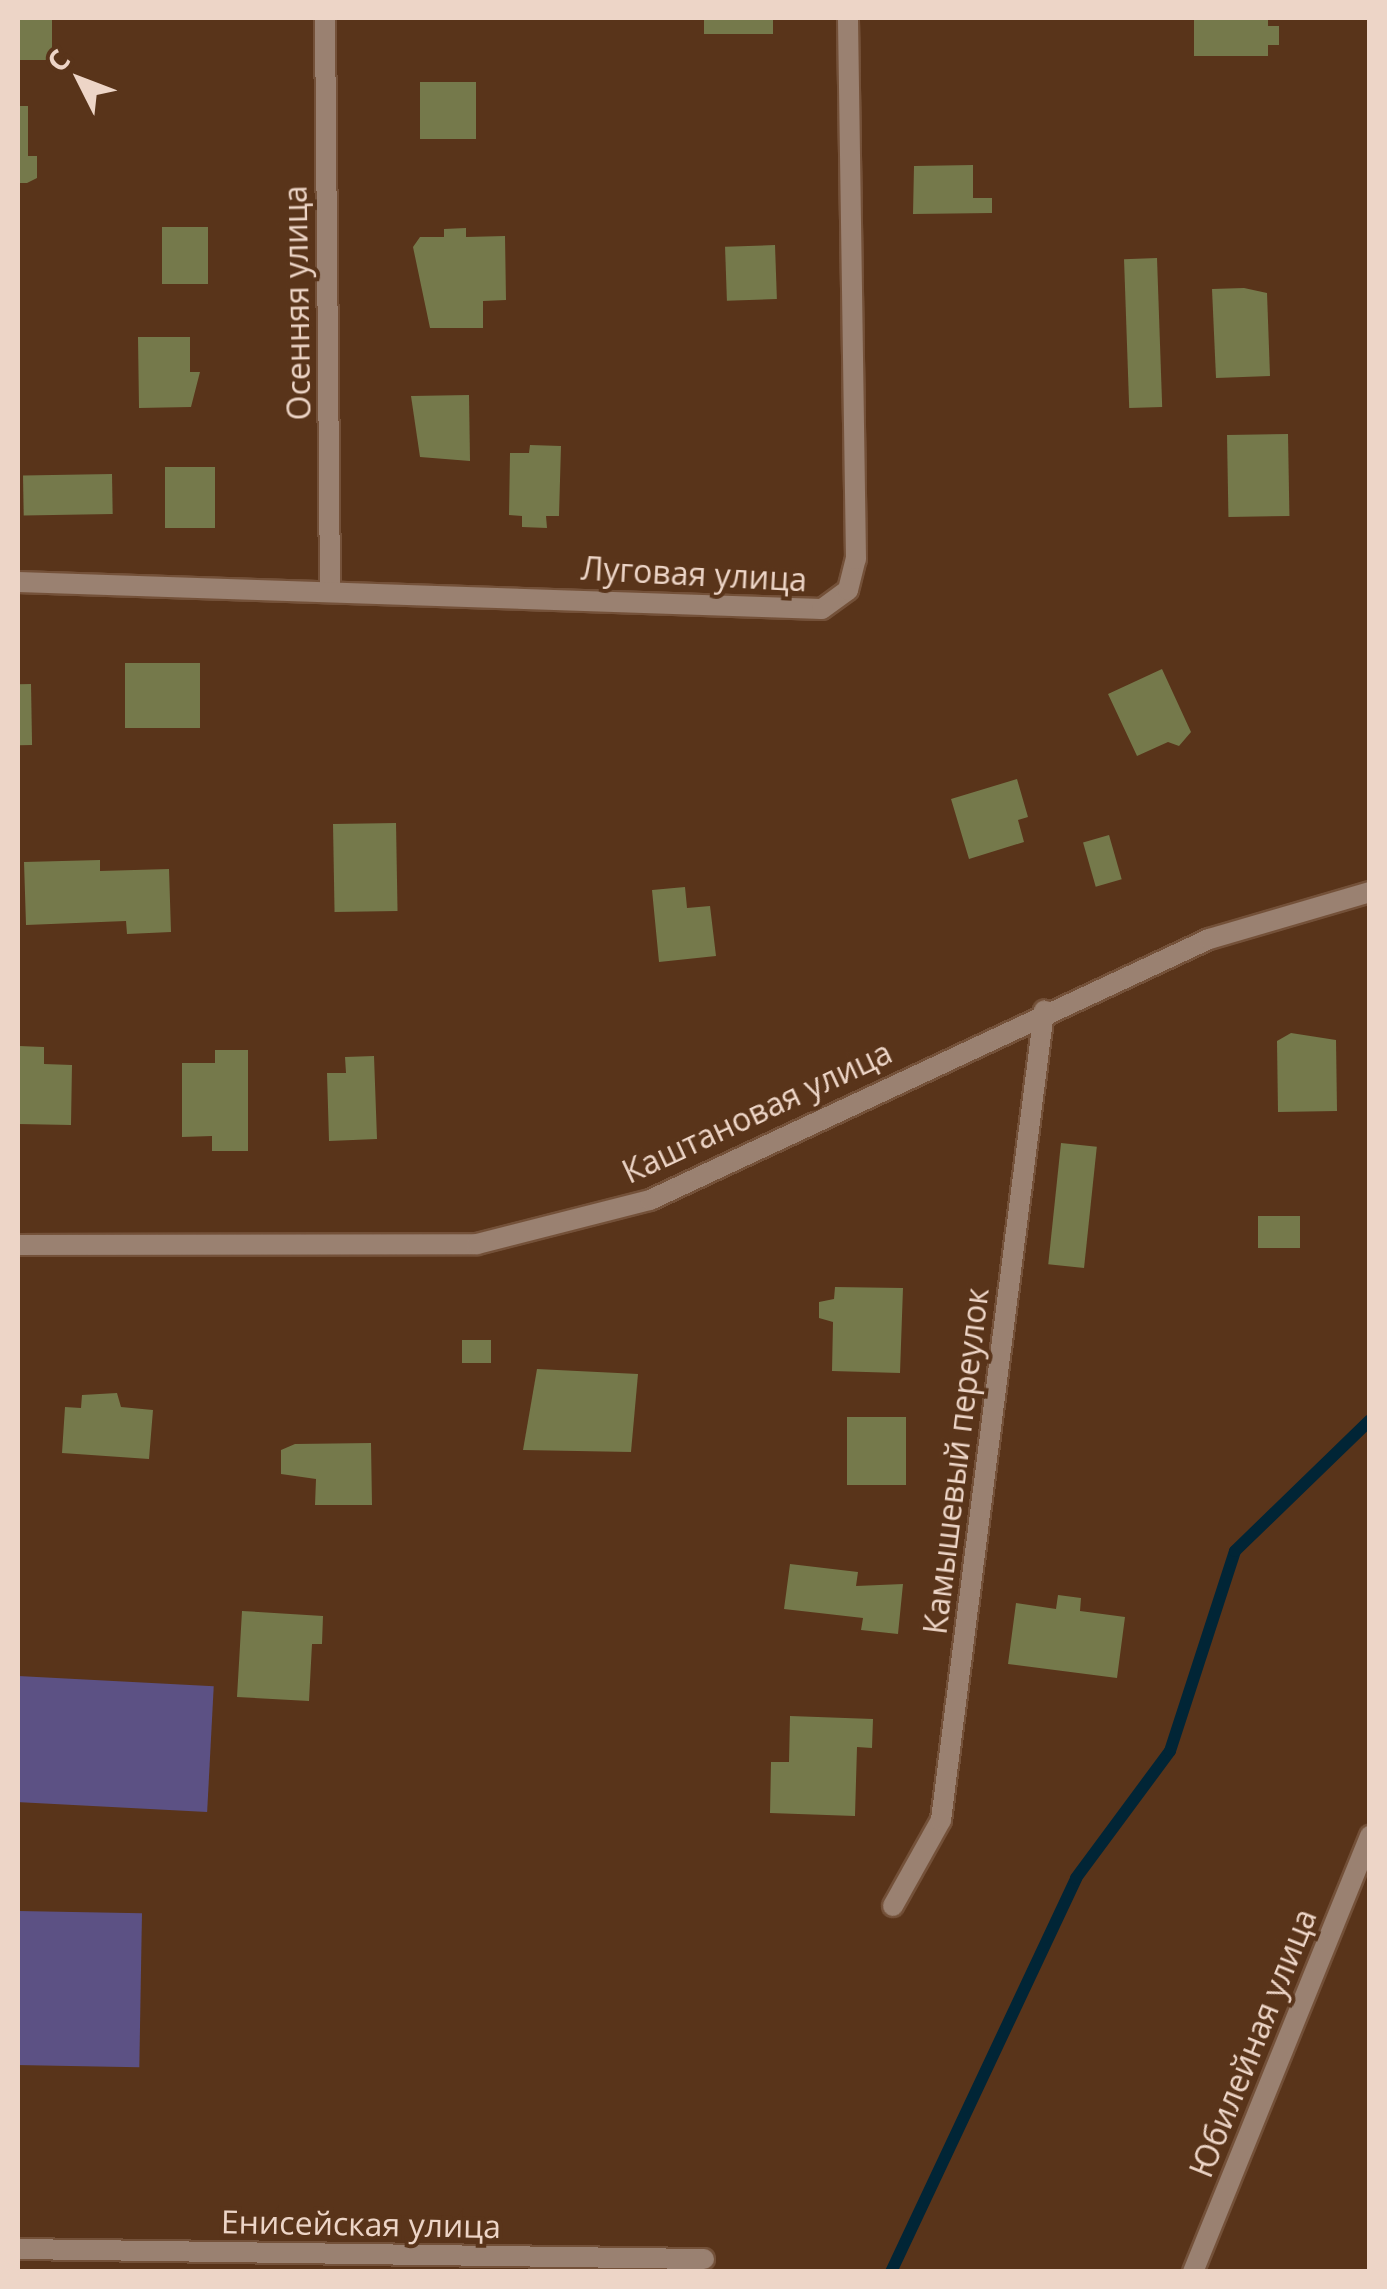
<!DOCTYPE html>
<meta charset="utf-8">
<style>
body{margin:0}
#map{position:relative;width:1387px;height:2289px;overflow:hidden;background:#59341a;font-family:"Open Sans",sans-serif}
div>[style]{position:absolute}
[style*='--x']{left:calc(var(--x)*1px);top:calc(var(--y)*1px);width:calc(var(--w)*1px);rotate:calc(var(--a)*1deg)}
.green>*{inset:0;background:#5c5184;transform-origin:0 0}
.stream>*{height:12px;margin:-6px;padding:0 6px;transform-origin:6px;border-radius:6px;background:#012536}
.building>*{inset:0;background:#75794b;transform-origin:0 0}
.roads{filter:drop-shadow(2px 0 #745139) drop-shadow(-2px 0 #745139) drop-shadow(0 2px #745139) drop-shadow(0 -2px #745139)}
.street>*{height:20px;margin:-10px;padding:0 10px;transform-origin:10px;border-radius:10px;background:#9a8171}
span{translate:-50% -50%;white-space:nowrap;text-align:center;line-height:1.15;-webkit-text-stroke:8px #59341a;paint-order:stroke}
.street-label{font-size:32px;color:#edd5c7}
.frame{position:absolute;inset:0;border:20px solid #edd5c7;pointer-events:none}
.north{position:absolute;left:30px;top:30px;width:100px;height:100px;-webkit-text-stroke:8px #59341a;paint-order:stroke;rotate:312deg;font-size:28px;font-weight:700;line-height:40px;text-align:center;color:#edd5c7}
.north::after{content:'';display:block;margin:auto;width:35px;height:45px;background:#edd5c7;clip-path:polygon(50% 0,100% 100%,50% 72%,0 100%)}
</style>
<div id="map">
<div class="green">
<div style="left:18px;top:1676px;width:196px;height:126px;rotate:3deg"></div>
<div style="left:18px;top:1911px;width:124px;height:154px;rotate:1deg"></div>
</div>
<div class="stream">
<div style="--x:891;--y:2272;--w:435;--a:-64.8"></div>
<div style="--x:1076;--y:1878;--w:158;--a:-53.5"></div>
<div style="--x:1170;--y:1751;--w:210;--a:-72"></div>
<div style="--x:1235;--y:1551;--w:188;--a:-44.1"></div>
</div>
<div class="building">
<div style="left:18px;top:18px;width:34px;height:42px"></div>
<div style="left:704px;top:18px;width:69px;height:16px"></div>
<div style="clip-path:polygon(1194px 18px,1268px 18px,1268px 26px,1279px 26px,1279px 45px,1268px 45px,1268px 56px,1194px 56px)"></div>
<div style="left:420px;top:82px;width:56px;height:57px"></div>
<div style="clip-path:polygon(18px 106px,28px 106px,28px 156px,37px 156px,37px 178px,27px 183px,18px 183px)"></div>
<div style="clip-path:polygon(973px 165px,973px 198px,992px 198px,992px 213px,913px 214px,914px 166px)"></div>
<div style="left:162px;top:227px;width:46px;height:57px"></div>
<div style="clip-path:polygon(466px 228px,466px 237px,505px 236px,506px 300px,483px 301px,483px 328px,430px 328px,413px 247px,420px 237px,444px 237px,444px 229px)"></div>
<div style="left:775px;top:245px;width:54px;height:50px;rotate:88deg"></div>
<div style="left:1157px;top:258px;width:149px;height:33px;rotate:88deg"></div>
<div style="clip-path:polygon(1244px 288px,1267px 293px,1270px 376px,1216px 378px,1212px 289px)"></div>
<div style="clip-path:polygon(138px 337px,190px 337px,190px 372px,200px 372px,191px 407px,139px 408px)"></div>
<div style="clip-path:polygon(469px 395px,470px 461px,420px 457px,411px 396px)"></div>
<div style="left:1288px;top:434px;width:82px;height:61px;rotate:89deg"></div>
<div style="clip-path:polygon(530px 445px,561px 446px,559px 516px,546px 516px,547px 528px,522px 527px,522px 516px,509px 515px,510px 453px,529px 453px)"></div>
<div style="left:165px;top:467px;width:50px;height:61px"></div>
<div style="left:112px;top:474px;width:40px;height:89px;rotate:89deg"></div>
<div style="left:125px;top:663px;width:75px;height:65px"></div>
<div style="clip-path:polygon(1162px 669px,1191px 732px,1179px 746px,1168px 742px,1137px 756px,1108px 694px)"></div>
<div style="left:31px;top:684px;width:61px;height:13px;rotate:89deg"></div>
<div style="clip-path:polygon(1017px 779px,1028px 817px,1018px 820px,1024px 842px,969px 859px,951px 799px)"></div>
<div style="left:396px;top:823px;width:88px;height:63px;rotate:89deg"></div>
<div style="left:1109px;top:835px;width:46px;height:27px;rotate:74deg"></div>
<div style="clip-path:polygon(100px 860px,100px 871px,169px 869px,171px 932px,127px 934px,126px 921px,26px 925px,24px 862px)"></div>
<div style="clip-path:polygon(685px 887px,687px 908px,710px 906px,716px 956px,659px 962px,652px 890px)"></div>
<div style="clip-path:polygon(1291px 1033px,1336px 1040px,1337px 1111px,1278px 1112px,1277px 1041px)"></div>
<div style="clip-path:polygon(19px 1046px,44px 1047px,44px 1064px,72px 1065px,71px 1125px,18px 1124px)"></div>
<div style="clip-path:polygon(215px 1050px,248px 1050px,248px 1151px,212px 1151px,212px 1136px,182px 1137px,182px 1063px,215px 1063px)"></div>
<div style="clip-path:polygon(374px 1056px,377px 1139px,329px 1141px,327px 1073px,346px 1073px,345px 1057px)"></div>
<div style="left:1061px;top:1143px;width:36px;height:122px;rotate:6deg"></div>
<div style="left:1258px;top:1216px;width:42px;height:32px"></div>
<div style="clip-path:polygon(835px 1287px,903px 1288px,900px 1373px,832px 1371px,833px 1322px,819px 1318px,819px 1302px,834px 1299px)"></div>
<div style="left:462px;top:1340px;width:29px;height:23px"></div>
<div style="clip-path:polygon(537px 1369px,638px 1374px,631px 1452px,523px 1450px)"></div>
<div style="clip-path:polygon(117px 1393px,121px 1407px,153px 1410px,149px 1459px,62px 1453px,65px 1407px,81px 1408px,82px 1395px)"></div>
<div style="left:847px;top:1417px;width:59px;height:68px"></div>
<div style="clip-path:polygon(371px 1443px,372px 1505px,315px 1505px,316px 1479px,281px 1474px,281px 1450px,295px 1444px)"></div>
<div style="clip-path:polygon(790px 1564px,858px 1572px,856px 1586px,903px 1584px,898px 1634px,861px 1630px,863px 1618px,784px 1609px)"></div>
<div style="clip-path:polygon(1058px 1595px,1081px 1598px,1080px 1611px,1125px 1617px,1117px 1678px,1008px 1664px,1016px 1603px,1056px 1609px)"></div>
<div style="clip-path:polygon(242px 1611px,323px 1616px,322px 1644px,312px 1644px,309px 1701px,237px 1697px)"></div>
<div style="clip-path:polygon(790px 1716px,873px 1719px,872px 1748px,857px 1747px,855px 1816px,770px 1813px,771px 1762px,789px 1762px)"></div>
</div>
<div class="roads">
<div class="street">
<div style="--x:325;--y:18;--w:569;--a:89.5"></div>
<div style="--x:18;--y:582;--w:804;--a:1.92"></div>
<div style="--x:822;--y:609;--w:32;--a:-36"></div>
<div style="--x:848;--y:590;--w:32;--a:-76"></div>
<div style="--x:856;--y:559;--w:541;--a:-90.85"></div>
<div style="--x:18;--y:1245;--w:459;--a:-0.1"></div>
<div style="--x:477;--y:1244;--w:179;--a:-14.3"></div>
<div style="--x:650;--y:1200;--w:617;--a:-25.03"></div>
<div style="--x:1209;--y:939;--w:168;--a:-16.3"></div>
<div style="--x:893;--y:1906;--w:98;--a:-60.8"></div>
<div style="--x:941;--y:1820;--w:816;--a:-82.74"></div>
<div style="--x:18;--y:2249;--w:686;--a:0.84"></div>
<div style="--x:1193;--y:2272;--w:471;--a:-67.9"></div>
</div>
</div>
<div class="street-label">
<span style="left:297px;top:303px;rotate:-91deg">Осенняя улица</span>
<span style="left:694px;top:574px;rotate:3deg">Луговая улица</span>
<span style="left:757px;top:1112px;rotate:-25deg">Каштановая улица</span>
<span style="left:956px;top:1461px;rotate:-83deg">Камышевый переулок</span>
<span style="left:1253px;top:2043px;rotate:-68deg">Юбилейная улица</span>
<span style="left:361px;top:2224px;rotate:1deg">Енисейская улица</span>
</div>
<div class="frame"></div>
<div class="north">С</div>
</div>
